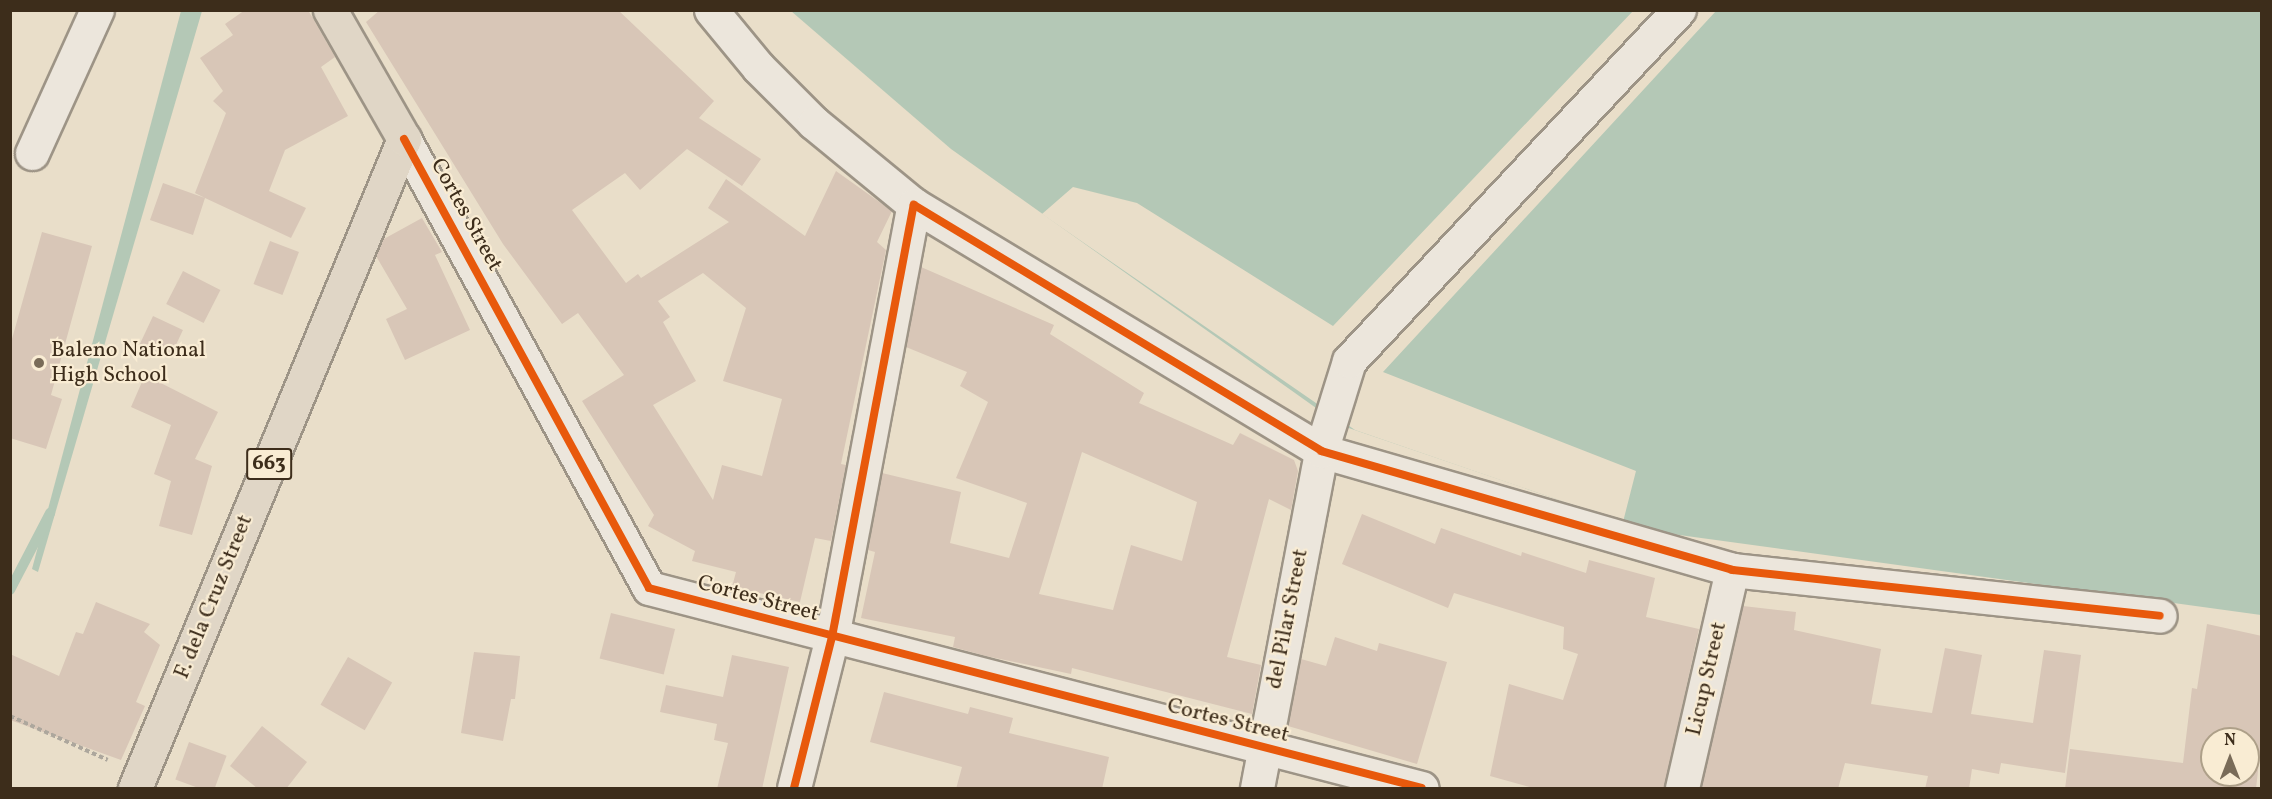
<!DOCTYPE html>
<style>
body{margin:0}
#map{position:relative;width:2272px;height:799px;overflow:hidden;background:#e9dec9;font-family:Vollkorn,serif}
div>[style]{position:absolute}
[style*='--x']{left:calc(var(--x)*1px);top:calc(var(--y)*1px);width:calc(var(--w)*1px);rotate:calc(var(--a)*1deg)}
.water>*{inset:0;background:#b4c8b6}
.pier>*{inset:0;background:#e9dec9}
.stream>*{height:10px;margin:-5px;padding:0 5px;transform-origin:5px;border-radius:5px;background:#b4c8b6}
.building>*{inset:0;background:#d8c6b7;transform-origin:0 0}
.path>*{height:4px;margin-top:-2px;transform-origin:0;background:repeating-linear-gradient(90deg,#ada79d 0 4.5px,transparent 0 7.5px)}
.roads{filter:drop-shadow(2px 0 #9d9486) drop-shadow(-2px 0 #9d9486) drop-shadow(0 2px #9d9486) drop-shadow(0 -2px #9d9486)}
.minor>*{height:33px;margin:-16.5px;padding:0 16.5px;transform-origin:16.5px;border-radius:16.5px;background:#ece6dc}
.major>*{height:33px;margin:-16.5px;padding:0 16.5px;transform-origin:16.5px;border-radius:16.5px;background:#e0d6c6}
.cycleway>*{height:8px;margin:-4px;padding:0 4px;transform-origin:4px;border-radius:4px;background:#e8590c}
.dots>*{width:16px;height:16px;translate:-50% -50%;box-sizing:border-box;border:3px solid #f9ecd3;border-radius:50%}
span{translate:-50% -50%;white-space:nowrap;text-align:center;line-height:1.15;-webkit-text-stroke:4.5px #f9ecd3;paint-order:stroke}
.shield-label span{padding:2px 4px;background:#f9ecd3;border:2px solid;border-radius:4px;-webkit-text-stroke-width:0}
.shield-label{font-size:21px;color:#3d2d1b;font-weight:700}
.street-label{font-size:22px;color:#3d2d1b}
.poi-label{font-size:22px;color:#3d2d1b}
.left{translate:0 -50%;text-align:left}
.frame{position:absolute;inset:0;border:12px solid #3d2d1b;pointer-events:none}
.north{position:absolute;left:2200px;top:727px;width:60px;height:60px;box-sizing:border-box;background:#f9ecd3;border:2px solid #aea089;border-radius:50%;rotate:0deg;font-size:16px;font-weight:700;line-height:24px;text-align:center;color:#3d2d1b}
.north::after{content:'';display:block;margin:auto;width:21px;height:27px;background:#796b58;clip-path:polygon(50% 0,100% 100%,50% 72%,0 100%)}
</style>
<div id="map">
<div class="water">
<div style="clip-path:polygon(181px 11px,202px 11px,38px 572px,32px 569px)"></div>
<div style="clip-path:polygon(791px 11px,2261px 11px,2261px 615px,1650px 531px,1340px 425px,951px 149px)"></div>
</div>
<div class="pier">
<div style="clip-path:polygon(1633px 11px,1716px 11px,1383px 372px,1636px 471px,1623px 522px,1355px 430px,1042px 214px,1073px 187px,1137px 203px,1333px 326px)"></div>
</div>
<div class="stream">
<div style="--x:10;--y:590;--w:87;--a:-62.5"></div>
</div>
<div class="building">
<div style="clip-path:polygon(245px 10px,308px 10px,335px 57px,321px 67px,348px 116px,285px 150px,269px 191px,306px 208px,291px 238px,205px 198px,193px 235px,150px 220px,163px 183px,205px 198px,195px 193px,226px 113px,213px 101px,223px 91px,200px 58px,233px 35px,225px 24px)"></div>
<div style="clip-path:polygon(evenodd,380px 10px,618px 10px,714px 101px,699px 118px,761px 159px,742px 186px,687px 149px,640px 190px,625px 173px,572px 210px,626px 283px,638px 274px,641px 278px,729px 222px,708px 208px,726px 179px,805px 236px,836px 171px,892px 211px,877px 242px,886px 250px,841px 464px,846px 465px,831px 541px,815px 538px,800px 602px,732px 587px,736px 572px,692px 561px,695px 551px,648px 526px,654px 515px,582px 401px,624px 375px,578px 313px,562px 324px,503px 244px,366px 22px,380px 10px,703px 273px,746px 308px,723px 381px,782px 399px,762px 476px,722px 465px,713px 500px,653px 405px,696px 381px,663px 322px,670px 317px,658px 301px,703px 273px)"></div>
<div style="clip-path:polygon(422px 218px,442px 252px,435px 255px,470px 330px,405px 360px,386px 319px,407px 309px,376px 256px,382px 240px)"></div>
<div style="clip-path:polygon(42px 232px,92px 246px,51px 395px,62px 399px,46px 449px,10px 438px,10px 346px)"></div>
<div style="left:270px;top:241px;width:31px;height:46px;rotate:21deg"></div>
<div style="clip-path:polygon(evenodd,921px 267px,1054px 325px,1050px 334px,1144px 393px,1139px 403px,1233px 445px,1240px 433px,1294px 460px,1298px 471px,1291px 510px,1269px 499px,1227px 657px,1261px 665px,1252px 714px,1072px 668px,1071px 674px,986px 656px,953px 647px,955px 637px,861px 618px,875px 552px,868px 550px,882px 473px,961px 492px,950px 543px,1009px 558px,1027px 503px,956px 478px,988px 402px,960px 386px,967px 372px,906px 347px,921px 267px,1082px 452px,1197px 502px,1182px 561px,1131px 545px,1113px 610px,1039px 594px,1082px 452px)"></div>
<div style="left:183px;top:271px;width:42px;height:37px;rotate:27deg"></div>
<div style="left:153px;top:316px;width:33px;height:31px;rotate:25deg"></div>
<div style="clip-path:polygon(145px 375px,218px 412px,195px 459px,212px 466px,192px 535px,159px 526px,171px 481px,154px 474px,171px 425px,131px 407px)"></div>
<div style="clip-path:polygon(1362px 514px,1435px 544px,1441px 528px,1521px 556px,1522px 552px,1586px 573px,1589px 560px,1655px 578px,1646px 617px,1699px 629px,1664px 789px,1537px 789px,1490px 776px,1509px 684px,1563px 700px,1578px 654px,1563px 649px,1564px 627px,1454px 593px,1448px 608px,1342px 564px)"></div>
<div style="clip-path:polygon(96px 602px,150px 624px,144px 632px,160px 645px,136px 702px,145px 706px,121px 760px,10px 720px,10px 654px,59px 676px,76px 632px,83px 634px)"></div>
<div style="clip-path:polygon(1743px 606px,1796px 612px,1794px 630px,1881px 649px,1871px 704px,1932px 713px,1945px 648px,1982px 655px,1971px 714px,2033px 723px,2044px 650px,2081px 655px,2065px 773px,2001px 763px,1999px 774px,1972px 769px,1969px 789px,1925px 789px,1928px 776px,1845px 763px,1838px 789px,1701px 789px)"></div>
<div style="left:611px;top:613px;width:66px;height:47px;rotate:14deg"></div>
<div style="clip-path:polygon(evenodd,2207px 624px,2262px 636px,2262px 734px,2256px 789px,2065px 789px,2070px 749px,2183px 763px,2192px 688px,2197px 689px,2207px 624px,2212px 739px,2248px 739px,2248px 775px,2212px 775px,2212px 739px)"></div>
<div style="clip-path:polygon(1335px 637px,1377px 651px,1379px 643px,1447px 662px,1417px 764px,1288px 726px,1301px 659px,1326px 666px)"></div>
<div style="clip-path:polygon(474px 652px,520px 656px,515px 699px,511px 699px,503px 741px,461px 733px)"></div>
<div style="clip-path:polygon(732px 655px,789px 667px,762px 789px,717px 789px,728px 743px,714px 740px,717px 724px,660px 712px,666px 685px,723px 697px)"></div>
<div style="left:348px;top:657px;width:51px;height:55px;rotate:30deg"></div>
<div style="clip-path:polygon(884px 692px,968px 714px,970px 707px,1013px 718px,1009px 733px,1109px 757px,1102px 789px,956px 789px,962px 767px,870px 742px)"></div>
<div style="clip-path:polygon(262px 726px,307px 762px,286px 789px,258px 789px,230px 766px)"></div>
<div style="left:189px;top:742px;width:40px;height:40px;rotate:20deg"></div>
</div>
<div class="path">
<div style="--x:10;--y:716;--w:107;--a:24.2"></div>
</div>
<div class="roads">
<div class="minor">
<div style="--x:711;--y:10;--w:74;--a:50.5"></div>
<div style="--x:758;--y:67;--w:79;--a:45"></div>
<div style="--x:814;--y:123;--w:129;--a:39.4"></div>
<div style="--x:404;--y:139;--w:511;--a:61.38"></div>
<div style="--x:649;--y:588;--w:798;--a:14.51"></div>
<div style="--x:32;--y:153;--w:157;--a:-65.6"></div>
<div style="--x:794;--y:788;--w:156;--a:-75.9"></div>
<div style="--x:832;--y:637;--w:440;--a:-79.3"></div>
<div style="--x:914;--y:205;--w:476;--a:31.1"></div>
<div style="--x:1321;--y:451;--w:428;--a:16.1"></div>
<div style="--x:1732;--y:570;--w:430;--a:6.1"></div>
<div style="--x:1257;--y:788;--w:343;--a:-79.2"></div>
<div style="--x:1321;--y:451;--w:94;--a:-72.7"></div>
<div style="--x:1349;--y:361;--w:482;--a:-46.8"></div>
<div style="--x:1682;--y:788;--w:224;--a:-77.1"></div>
</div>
<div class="major">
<div style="--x:135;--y:788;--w:703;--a:-67.49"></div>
<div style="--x:404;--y:139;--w:149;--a:-119.8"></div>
</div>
</div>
<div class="cycleway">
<div style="--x:404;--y:139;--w:511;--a:61.38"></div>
<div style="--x:649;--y:588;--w:798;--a:14.51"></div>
<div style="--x:794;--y:788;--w:156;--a:-75.9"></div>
<div style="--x:832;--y:637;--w:440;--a:-79.3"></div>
<div style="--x:914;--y:205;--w:476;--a:31.1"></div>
<div style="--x:1321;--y:451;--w:428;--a:16.1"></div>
<div style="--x:1732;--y:570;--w:430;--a:6.1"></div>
</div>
<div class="dots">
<div style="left:39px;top:363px;background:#796b58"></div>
</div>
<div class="shield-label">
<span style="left:269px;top:464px">663</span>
</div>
<div class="street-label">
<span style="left:466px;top:215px;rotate:61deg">Cortes Street</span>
<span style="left:214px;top:597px;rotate:-68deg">F. dela Cruz Street</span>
<span style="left:758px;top:599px;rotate:15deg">Cortes Street</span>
<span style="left:1288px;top:619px;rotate:-79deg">del Pilar Street</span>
<span style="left:1707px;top:679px;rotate:-77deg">Licup Street</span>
<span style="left:1228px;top:721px;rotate:14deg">Cortes Street</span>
</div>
<div class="poi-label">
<span class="left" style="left:51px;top:363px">Baleno National<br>High School</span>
</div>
<div class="frame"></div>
<div class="north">N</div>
</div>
